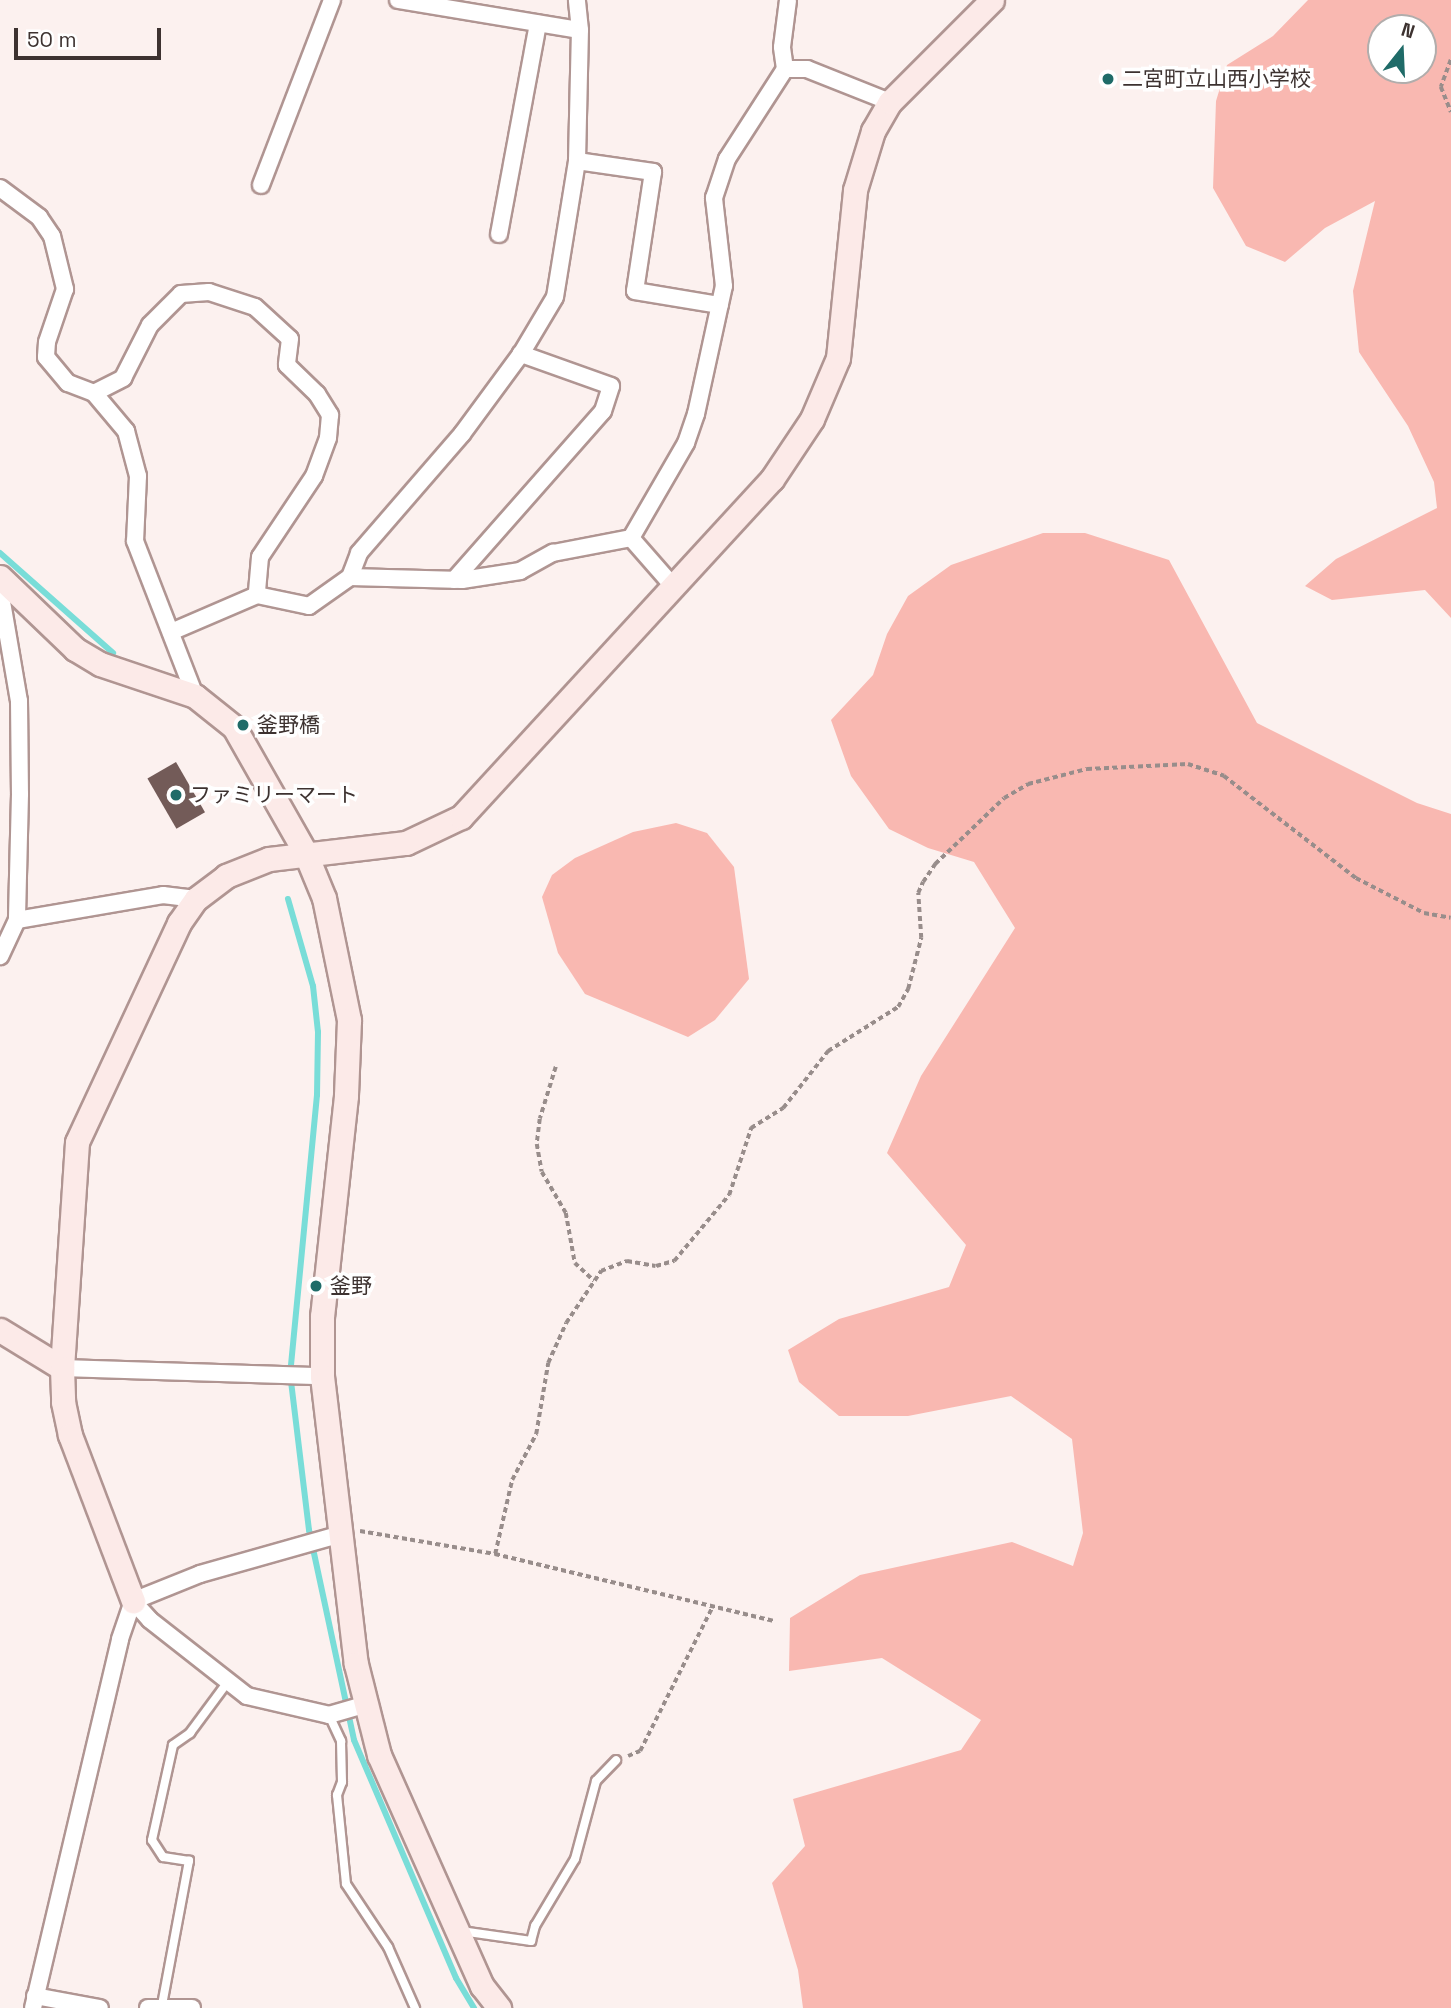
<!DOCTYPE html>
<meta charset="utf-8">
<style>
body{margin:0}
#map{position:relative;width:1451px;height:2008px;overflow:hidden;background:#fcf1ef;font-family:"Space Grotesk","Noto Sans JP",sans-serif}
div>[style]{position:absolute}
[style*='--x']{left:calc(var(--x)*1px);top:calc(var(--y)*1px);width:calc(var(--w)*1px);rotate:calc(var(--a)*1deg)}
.green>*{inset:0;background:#f9b8b1}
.stream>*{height:6px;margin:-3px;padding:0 3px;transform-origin:3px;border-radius:3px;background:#79ddd8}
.building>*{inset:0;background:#735b58;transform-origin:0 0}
.path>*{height:3.5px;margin-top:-1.75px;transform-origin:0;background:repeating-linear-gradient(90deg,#988d8b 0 5px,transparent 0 8.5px)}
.roads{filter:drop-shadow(2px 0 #b09592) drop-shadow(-2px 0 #b09592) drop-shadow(0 2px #b09592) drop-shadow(0 -2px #b09592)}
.lane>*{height:8px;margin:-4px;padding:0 4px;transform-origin:4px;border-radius:4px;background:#fff}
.street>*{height:16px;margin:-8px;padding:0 8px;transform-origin:8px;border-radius:8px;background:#fff}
.secondary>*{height:23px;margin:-11.5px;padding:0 11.5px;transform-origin:11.5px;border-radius:11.5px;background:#fceae8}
.dots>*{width:19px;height:19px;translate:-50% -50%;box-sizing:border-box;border:4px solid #fff;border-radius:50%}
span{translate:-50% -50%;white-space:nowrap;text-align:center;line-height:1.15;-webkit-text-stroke:7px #fff;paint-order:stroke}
.poi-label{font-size:21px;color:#3d3230}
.left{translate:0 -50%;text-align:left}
.north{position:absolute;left:1367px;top:14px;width:70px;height:70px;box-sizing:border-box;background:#fff;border:2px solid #b1adac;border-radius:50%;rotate:18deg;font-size:19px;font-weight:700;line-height:28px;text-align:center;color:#3d3230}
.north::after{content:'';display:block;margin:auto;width:24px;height:32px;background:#1f6b68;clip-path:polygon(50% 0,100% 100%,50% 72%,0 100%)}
.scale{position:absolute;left:14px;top:28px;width:147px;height:32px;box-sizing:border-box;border:4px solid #3d3230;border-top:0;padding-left:9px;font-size:21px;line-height:24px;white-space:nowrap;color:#3d3230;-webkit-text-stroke:5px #fff;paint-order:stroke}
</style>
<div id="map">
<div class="green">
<div style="clip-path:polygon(evenodd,1308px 0,1451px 0,1451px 618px,1425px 590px,1332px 600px,1305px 586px,1336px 559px,1437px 508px,1434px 482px,1408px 426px,1359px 352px,1353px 291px,1375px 201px,1325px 228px,1285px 262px,1246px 246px,1213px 188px,1216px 101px,1227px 65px,1273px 36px,1308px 0,1381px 28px,1423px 28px,1423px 70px,1381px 70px,1381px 28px)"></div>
<div style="clip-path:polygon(1043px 533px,1085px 533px,1169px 560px,1257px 723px,1417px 803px,1451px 814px,1451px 2008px,803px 2008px,798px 1970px,772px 1883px,805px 1846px,793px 1799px,961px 1750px,981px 1720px,882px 1658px,789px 1671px,790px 1618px,860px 1575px,1012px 1542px,1073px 1566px,1083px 1533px,1072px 1439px,1011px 1396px,908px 1416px,839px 1416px,799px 1382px,788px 1350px,839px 1319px,949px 1287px,966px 1245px,887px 1153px,921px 1076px,1015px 928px,974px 862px,928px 848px,889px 829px,851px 776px,831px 720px,873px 675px,887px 634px,908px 596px,951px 565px)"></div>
<div style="clip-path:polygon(676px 823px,707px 833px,734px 867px,749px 979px,715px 1020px,688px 1037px,585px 994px,558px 953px,542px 897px,552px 875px,575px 858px,633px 832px)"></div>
</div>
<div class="stream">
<div style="--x:0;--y:553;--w:151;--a:41.5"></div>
<div style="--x:288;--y:899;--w:91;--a:74"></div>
<div style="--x:313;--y:986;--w:46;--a:83.8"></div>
<div style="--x:318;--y:1032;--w:63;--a:90.9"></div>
<div style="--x:317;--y:1095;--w:279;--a:95.5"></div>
<div style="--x:290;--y:1373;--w:158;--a:83.1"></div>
<div style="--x:309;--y:1530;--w:215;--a:77.9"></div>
<div style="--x:354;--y:1740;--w:259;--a:66.8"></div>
<div style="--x:456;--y:1978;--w:35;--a:59"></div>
</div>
<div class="building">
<div style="left:176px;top:762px;width:58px;height:33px;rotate:60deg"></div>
</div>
<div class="path">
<div style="--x:1451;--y:60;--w:29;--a:110"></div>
<div style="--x:1441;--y:87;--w:27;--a:68"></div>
<div style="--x:556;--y:1067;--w:54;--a:107.1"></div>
<div style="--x:540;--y:1119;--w:25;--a:97"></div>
<div style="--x:537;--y:1144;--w:28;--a:80"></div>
<div style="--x:542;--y:1172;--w:48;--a:59.7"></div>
<div style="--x:566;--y:1213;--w:51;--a:79.8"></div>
<div style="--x:575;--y:1263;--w:26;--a:43"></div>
<div style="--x:360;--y:1531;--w:137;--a:9.7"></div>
<div style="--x:495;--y:1554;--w:287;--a:13.5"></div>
<div style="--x:495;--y:1554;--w:76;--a:-77.1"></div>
<div style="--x:512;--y:1480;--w:52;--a:-62.4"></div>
<div style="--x:536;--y:1434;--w:72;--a:-80.4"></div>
<div style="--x:548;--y:1363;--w:44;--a:-65.8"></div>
<div style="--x:566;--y:1323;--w:63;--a:-56.1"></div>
<div style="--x:601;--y:1271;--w:28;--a:-21"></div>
<div style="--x:627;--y:1261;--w:29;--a:10"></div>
<div style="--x:656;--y:1266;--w:19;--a:-16"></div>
<div style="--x:674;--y:1261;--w:86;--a:-50.2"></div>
<div style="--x:729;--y:1195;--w:71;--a:-71.8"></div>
<div style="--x:751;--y:1128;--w:38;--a:-32"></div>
<div style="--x:783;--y:1108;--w:73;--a:-51.7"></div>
<div style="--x:828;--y:1051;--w:83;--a:-32.2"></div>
<div style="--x:898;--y:1007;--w:21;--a:-61"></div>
<div style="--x:908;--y:989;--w:53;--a:-75.7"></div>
<div style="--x:921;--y:938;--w:45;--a:-93.8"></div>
<div style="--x:918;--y:893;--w:12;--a:-66"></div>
<div style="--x:923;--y:882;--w:22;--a:-56"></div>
<div style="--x:935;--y:864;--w:95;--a:-43.7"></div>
<div style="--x:1004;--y:798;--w:28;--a:-30"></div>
<div style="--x:1028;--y:784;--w:61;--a:-14.3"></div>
<div style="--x:1087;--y:769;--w:101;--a:-2.8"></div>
<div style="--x:1188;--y:764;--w:38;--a:18"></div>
<div style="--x:1224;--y:776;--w:167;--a:37.7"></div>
<div style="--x:1356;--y:878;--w:76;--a:27.2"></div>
<div style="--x:1424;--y:913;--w:27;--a:10"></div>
<div style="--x:628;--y:1756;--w:13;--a:-23"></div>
<div style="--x:640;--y:1751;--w:162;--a:-63.3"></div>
</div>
<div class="roads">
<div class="lane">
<div style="--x:329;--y:1715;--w:29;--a:65"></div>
<div style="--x:341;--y:1741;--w:41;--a:88.6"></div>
<div style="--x:342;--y:1782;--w:14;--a:111"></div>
<div style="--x:337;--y:1795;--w:89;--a:84.2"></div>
<div style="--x:346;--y:1884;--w:76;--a:56.3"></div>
<div style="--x:388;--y:1947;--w:67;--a:66.1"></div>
<div style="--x:461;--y:1931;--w:71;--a:8.1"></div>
<div style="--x:531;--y:1941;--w:16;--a:-75"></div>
<div style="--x:535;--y:1926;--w:78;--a:-59.2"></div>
<div style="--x:575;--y:1859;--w:81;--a:-74.9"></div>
<div style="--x:596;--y:1781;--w:29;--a:-46"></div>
<div style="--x:162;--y:2005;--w:147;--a:-79.4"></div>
<div style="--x:189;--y:1861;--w:26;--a:-171"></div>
<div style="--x:163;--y:1857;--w:20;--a:-123"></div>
<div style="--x:152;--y:1840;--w:97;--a:-77.5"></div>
<div style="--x:173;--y:1745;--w:21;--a:-35"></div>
<div style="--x:190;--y:1733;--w:62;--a:-53.5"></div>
</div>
<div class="street">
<div style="--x:398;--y:0;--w:184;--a:9.4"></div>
<div style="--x:785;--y:69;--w:22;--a:0"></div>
<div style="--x:807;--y:69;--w:89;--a:21.7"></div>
<div style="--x:577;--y:161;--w:77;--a:8.2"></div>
<div style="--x:653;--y:172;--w:120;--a:98.6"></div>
<div style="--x:635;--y:291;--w:86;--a:9.4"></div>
<div style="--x:261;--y:185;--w:198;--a:-69"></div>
<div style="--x:0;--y:188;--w:49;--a:36.6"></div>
<div style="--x:39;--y:217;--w:23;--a:56"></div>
<div style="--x:52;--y:236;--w:55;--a:76.2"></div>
<div style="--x:65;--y:289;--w:56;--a:108.8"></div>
<div style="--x:47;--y:342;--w:15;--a:94"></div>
<div style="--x:46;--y:357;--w:34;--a:50"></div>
<div style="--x:68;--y:383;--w:28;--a:21"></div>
<div style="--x:94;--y:393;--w:50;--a:49.9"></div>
<div style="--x:126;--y:431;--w:47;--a:75.1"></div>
<div style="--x:138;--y:476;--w:65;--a:92.6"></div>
<div style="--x:135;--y:541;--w:166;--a:68.8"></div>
<div style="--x:499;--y:234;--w:214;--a:-79.5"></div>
<div style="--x:94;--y:393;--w:33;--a:-27"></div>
<div style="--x:123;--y:378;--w:59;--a:-63"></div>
<div style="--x:150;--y:325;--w:44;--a:-45"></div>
<div style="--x:181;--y:294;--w:28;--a:-4"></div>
<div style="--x:209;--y:292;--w:48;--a:18.1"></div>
<div style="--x:255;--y:307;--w:47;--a:42.4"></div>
<div style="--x:290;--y:339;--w:26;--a:97"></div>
<div style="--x:287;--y:365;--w:42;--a:44"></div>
<div style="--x:317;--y:394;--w:25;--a:58"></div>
<div style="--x:330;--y:415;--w:23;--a:95"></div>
<div style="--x:328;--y:438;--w:40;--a:110.2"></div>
<div style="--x:314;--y:476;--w:97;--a:123.7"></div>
<div style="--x:260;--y:557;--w:38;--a:95"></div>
<div style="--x:631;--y:538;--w:64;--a:48.8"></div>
<div style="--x:350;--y:577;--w:112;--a:1.5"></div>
<div style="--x:462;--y:580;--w:59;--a:-8.8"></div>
<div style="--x:520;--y:571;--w:38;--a:-29"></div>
<div style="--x:553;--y:553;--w:79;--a:-10.9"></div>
<div style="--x:631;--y:538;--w:110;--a:-59.9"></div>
<div style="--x:686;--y:443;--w:31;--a:-71"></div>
<div style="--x:696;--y:414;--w:131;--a:-77.7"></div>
<div style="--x:724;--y:286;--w:89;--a:-96.5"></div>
<div style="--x:714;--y:198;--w:41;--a:-71.6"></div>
<div style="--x:727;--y:159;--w:107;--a:-57.2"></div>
<div style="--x:785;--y:69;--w:22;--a:-98"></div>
<div style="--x:782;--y:47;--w:47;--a:-82.7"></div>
<div style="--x:454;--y:580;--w:225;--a:-48.6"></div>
<div style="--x:603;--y:411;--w:26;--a:-72"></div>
<div style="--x:611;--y:386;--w:96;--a:-160.4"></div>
<div style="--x:0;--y:590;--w:113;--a:80.3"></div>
<div style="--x:19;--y:701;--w:93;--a:89.4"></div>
<div style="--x:20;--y:794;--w:126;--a:91.4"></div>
<div style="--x:17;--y:920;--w:40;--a:115"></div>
<div style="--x:171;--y:632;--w:94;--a:-23.3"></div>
<div style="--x:257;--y:595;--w:53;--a:11.9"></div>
<div style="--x:309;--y:606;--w:50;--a:-35.3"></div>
<div style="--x:350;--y:577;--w:26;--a:-69"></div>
<div style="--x:359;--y:553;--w:157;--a:-49.1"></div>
<div style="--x:462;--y:434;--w:99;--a:-53.6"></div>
<div style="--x:521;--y:354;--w:66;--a:-59.2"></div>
<div style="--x:555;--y:297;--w:138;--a:-80.8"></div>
<div style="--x:577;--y:161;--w:131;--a:-88.7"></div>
<div style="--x:580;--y:30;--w:30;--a:-96"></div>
<div style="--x:17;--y:920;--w:148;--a:-9.7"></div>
<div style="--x:163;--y:895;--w:33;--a:7"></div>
<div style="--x:62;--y:1368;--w:260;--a:1.8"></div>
<div style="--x:133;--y:1601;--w:25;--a:48"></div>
<div style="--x:150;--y:1620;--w:123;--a:38.1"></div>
<div style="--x:247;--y:1696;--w:84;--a:13"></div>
<div style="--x:329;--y:1715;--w:37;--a:-16"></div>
<div style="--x:35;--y:1996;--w:66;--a:10.5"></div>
<div style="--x:33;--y:2008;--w:379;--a:-76.7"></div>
<div style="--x:120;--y:1639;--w:40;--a:-71.1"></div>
<div style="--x:133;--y:1601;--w:72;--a:-21.9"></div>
<div style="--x:200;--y:1574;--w:147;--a:-15.8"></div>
<div style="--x:148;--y:2008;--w:44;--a:0"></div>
</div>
<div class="secondary">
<div style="--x:0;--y:577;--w:104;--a:43.8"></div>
<div style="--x:75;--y:649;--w:29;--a:31"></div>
<div style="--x:100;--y:664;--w:100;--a:18.6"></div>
<div style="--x:195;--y:696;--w:50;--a:38.5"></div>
<div style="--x:234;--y:727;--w:144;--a:60.4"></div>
<div style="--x:305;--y:852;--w:50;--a:67.6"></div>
<div style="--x:324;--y:898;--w:125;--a:78.4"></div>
<div style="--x:349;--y:1020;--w:76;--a:92.3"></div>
<div style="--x:346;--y:1096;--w:221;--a:96.2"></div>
<div style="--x:322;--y:1316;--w:60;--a:90"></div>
<div style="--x:322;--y:1376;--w:290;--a:83.3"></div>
<div style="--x:356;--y:1664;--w:94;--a:75.8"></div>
<div style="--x:379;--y:1755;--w:253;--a:66"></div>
<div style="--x:482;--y:1986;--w:28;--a:52"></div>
<div style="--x:0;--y:1330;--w:73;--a:31.5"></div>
<div style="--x:62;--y:1368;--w:226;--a:-86.2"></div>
<div style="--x:77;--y:1142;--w:242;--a:-65"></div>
<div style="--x:179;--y:923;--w:29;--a:-55"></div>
<div style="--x:196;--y:899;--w:38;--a:-37"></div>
<div style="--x:226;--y:876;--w:46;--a:-21.6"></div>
<div style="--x:269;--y:859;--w:138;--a:-6.7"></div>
<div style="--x:406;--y:843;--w:61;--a:-25.3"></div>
<div style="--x:461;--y:817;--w:459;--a:-47.4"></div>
<div style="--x:772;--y:479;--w:72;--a:-56.3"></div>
<div style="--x:812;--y:419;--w:66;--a:-66.9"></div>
<div style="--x:838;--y:358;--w:169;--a:-84.2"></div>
<div style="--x:855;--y:190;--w:62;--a:-73"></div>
<div style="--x:873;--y:131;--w:34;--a:-60"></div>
<div style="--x:890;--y:102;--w:144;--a:-45"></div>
<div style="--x:62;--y:1368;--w:34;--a:88"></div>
<div style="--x:63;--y:1402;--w:34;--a:78"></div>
<div style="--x:70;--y:1435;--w:178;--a:69.2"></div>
</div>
</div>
<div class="dots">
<div style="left:1108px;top:79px;background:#1f6b68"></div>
<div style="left:243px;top:725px;background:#1f6b68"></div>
<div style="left:176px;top:795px;background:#1f6b68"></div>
<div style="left:316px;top:1286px;background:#1f6b68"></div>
</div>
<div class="poi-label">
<span class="left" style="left:1122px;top:79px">二宮町立山西小学校</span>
<span class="left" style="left:257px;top:725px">釜野橋</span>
<span class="left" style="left:190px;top:795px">ファミリーマート</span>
<span class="left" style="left:330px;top:1286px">釜野</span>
</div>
<div class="north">N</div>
<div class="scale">50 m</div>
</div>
